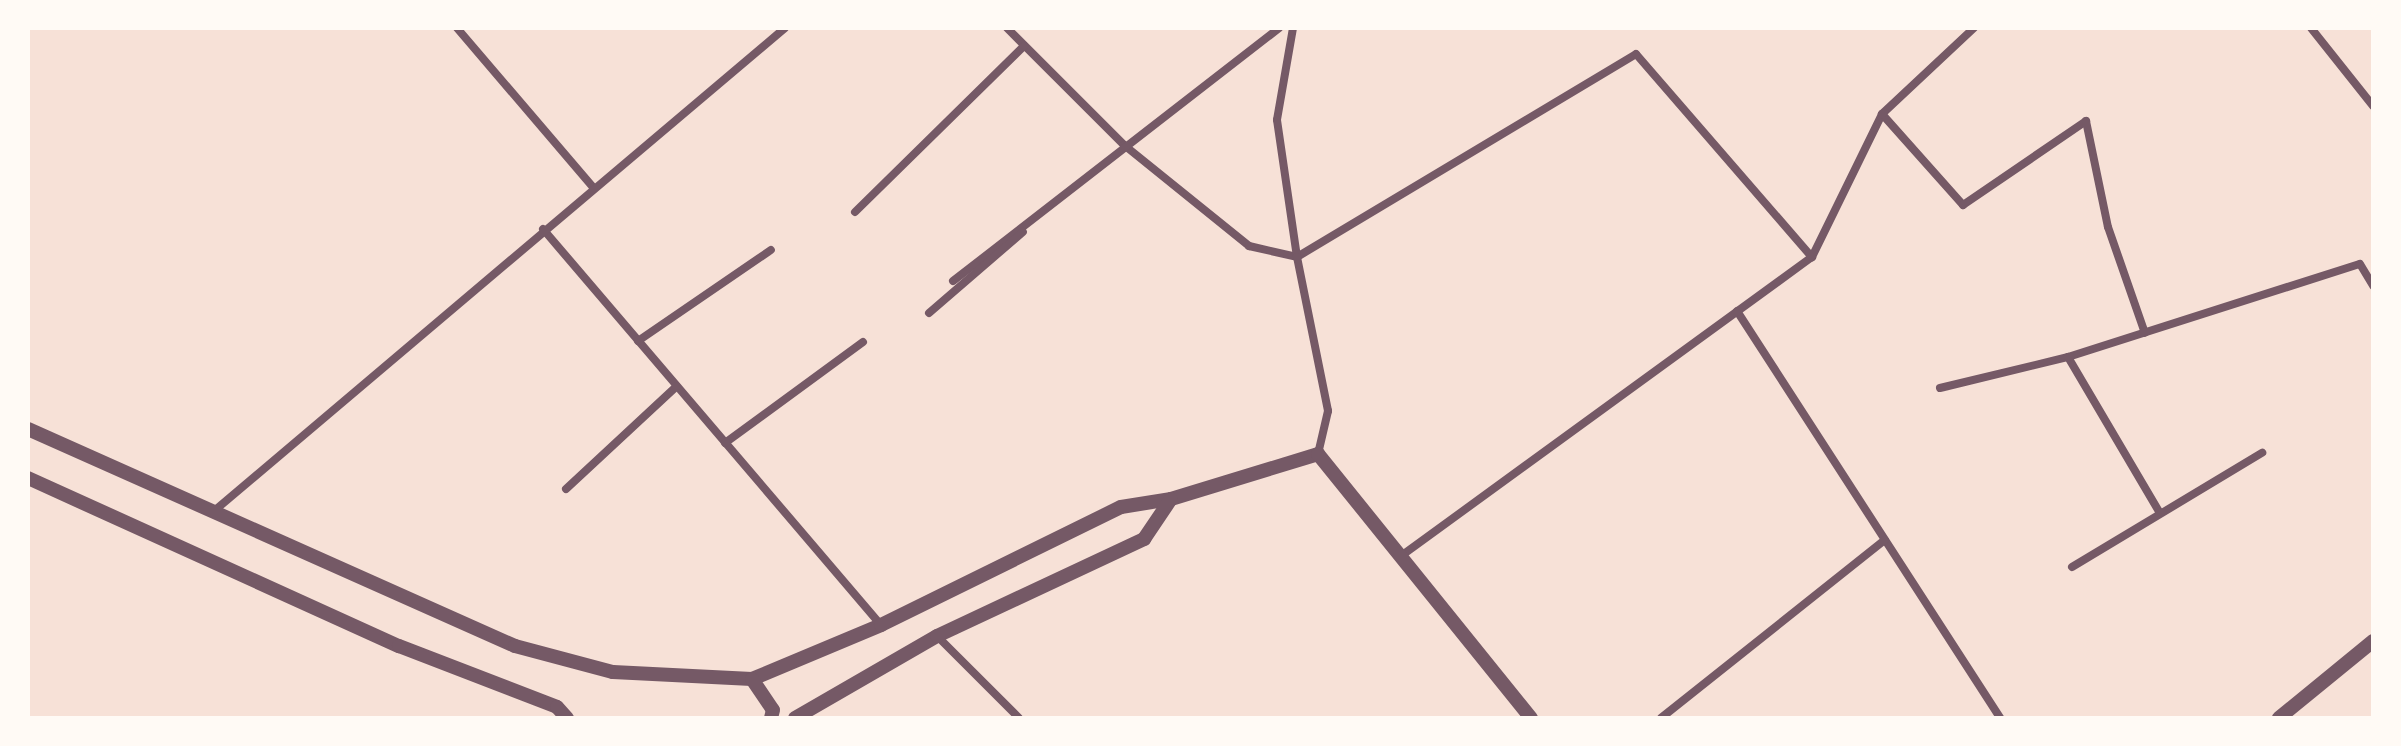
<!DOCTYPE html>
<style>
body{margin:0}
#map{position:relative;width:2401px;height:746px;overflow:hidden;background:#f7e1d7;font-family:Jost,sans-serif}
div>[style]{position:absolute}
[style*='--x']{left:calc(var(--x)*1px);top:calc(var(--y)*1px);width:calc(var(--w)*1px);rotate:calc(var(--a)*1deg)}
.minor>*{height:8px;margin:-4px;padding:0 4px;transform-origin:4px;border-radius:4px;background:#755966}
.tertiary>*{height:14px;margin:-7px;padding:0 7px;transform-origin:7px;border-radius:7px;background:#755966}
span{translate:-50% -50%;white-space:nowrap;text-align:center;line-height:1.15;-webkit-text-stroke:6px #fffaf5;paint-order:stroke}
.frame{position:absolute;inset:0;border:30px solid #fffaf5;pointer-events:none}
</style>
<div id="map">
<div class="minor">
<div style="--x:457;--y:28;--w:209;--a:49.5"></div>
<div style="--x:1007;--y:28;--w:165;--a:45"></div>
<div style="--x:1124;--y:145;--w:161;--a:38.9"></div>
<div style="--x:1249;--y:246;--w:49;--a:12.9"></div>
<div style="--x:1297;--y:257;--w:395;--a:-30.9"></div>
<div style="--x:1636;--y:54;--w:269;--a:49.1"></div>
<div style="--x:1293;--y:28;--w:93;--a:99.9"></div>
<div style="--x:1277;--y:120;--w:138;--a:81.7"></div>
<div style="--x:1297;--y:257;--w:157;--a:78.6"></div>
<div style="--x:1328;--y:411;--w:44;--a:103.1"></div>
<div style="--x:2311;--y:28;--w:100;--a:51.5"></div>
<div style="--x:1882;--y:114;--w:122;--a:48.3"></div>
<div style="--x:1963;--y:205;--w:149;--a:-34.3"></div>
<div style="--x:2086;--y:121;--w:108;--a:78.3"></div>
<div style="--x:2108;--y:227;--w:112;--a:70.8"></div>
<div style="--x:855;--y:212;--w:237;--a:-44.5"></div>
<div style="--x:543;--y:229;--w:521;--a:49.52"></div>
<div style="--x:953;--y:281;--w:413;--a:-37.8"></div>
<div style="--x:1737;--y:311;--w:485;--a:57.1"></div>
<div style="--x:929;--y:313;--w:124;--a:-40.8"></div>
<div style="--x:638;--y:341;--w:161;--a:-34.4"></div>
<div style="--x:2068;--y:357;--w:181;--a:59.5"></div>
<div style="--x:1940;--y:388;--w:132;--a:-13.6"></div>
<div style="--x:2068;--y:357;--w:306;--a:-17.7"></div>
<div style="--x:2360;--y:264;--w:26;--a:59"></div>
<div style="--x:725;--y:443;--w:171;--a:-36.2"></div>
<div style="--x:566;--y:489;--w:151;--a:-42.9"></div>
<div style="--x:214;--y:511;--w:748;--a:-40.23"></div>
<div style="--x:1401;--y:556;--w:508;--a:-36.04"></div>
<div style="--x:1812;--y:257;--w:159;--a:-63.9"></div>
<div style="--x:1882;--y:114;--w:126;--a:-43.1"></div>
<div style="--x:2072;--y:567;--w:222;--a:-31"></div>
<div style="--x:937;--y:636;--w:116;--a:45"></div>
<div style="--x:1661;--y:718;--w:286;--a:-38.5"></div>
</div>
<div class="tertiary">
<div style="--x:28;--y:429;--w:533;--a:24.02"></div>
<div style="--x:515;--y:646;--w:101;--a:14.9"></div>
<div style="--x:613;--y:672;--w:139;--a:2.9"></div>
<div style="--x:752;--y:679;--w:140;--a:-22.7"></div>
<div style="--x:881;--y:625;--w:267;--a:-26.2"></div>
<div style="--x:1121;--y:507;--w:51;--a:-9.1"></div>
<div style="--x:1171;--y:499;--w:154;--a:-17"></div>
<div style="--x:1318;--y:454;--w:339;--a:51.1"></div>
<div style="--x:28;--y:478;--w:407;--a:24.4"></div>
<div style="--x:399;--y:646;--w:169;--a:21.1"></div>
<div style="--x:557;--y:707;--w:15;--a:48"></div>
<div style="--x:752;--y:679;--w:37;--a:56"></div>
<div style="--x:773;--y:710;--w:8;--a:104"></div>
<div style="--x:795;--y:718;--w:164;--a:-30"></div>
<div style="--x:937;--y:636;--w:229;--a:-25.1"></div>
<div style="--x:1144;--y:539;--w:48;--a:-56"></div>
<div style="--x:2279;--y:718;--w:122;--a:-39.3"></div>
</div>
<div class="frame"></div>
</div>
